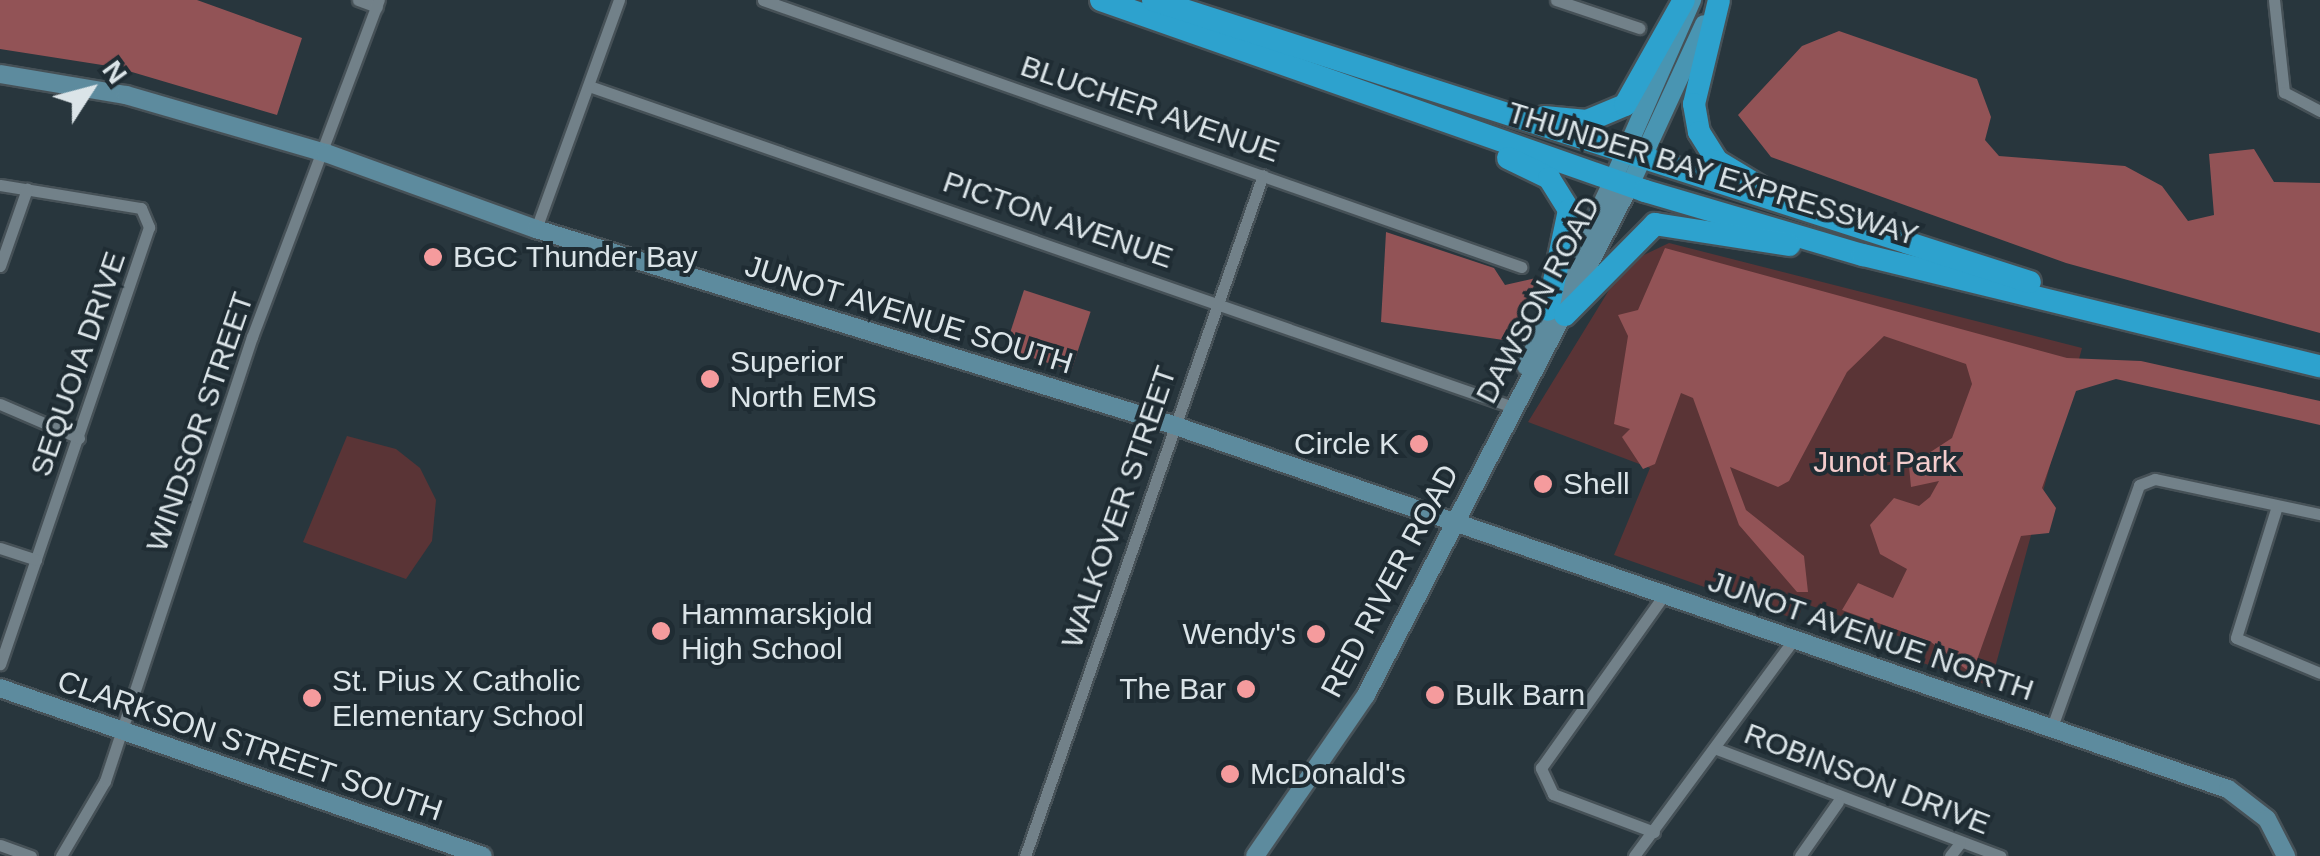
<!DOCTYPE html>
<style>
body{margin:0}
#map{position:relative;width:2320px;height:856px;overflow:hidden;background:#28363d;font-family:Helvetica,sans-serif}
div>[style]{position:absolute}
[style*='--x']{left:calc(var(--x)*1px);top:calc(var(--y)*1px);width:calc(var(--w)*1px);rotate:calc(var(--a)*1deg)}
.green>*{inset:0;background:#5a3436}
.forest>*{inset:0;background:#925356;transform-origin:0 0}
.roads{filter:drop-shadow(2px 0 #465157) drop-shadow(-2px 0 #465157) drop-shadow(0 2px #465157) drop-shadow(0 -2px #465157)}
.street>*{height:11px;margin:-5.5px;padding:0 5.5px;transform-origin:5.5px;border-radius:5.5px;background:#728189}
.secondary>*{height:18px;margin:-9px;padding:0 9px;transform-origin:9px;border-radius:9px;background:#5d8b9e}
.primary>*{height:18px;margin:-9px;padding:0 9px;transform-origin:9px;border-radius:9px;background:#4995b2}
.highway>*{height:22px;margin:-11px;padding:0 11px;transform-origin:11px;border-radius:11px;background:#2da2ce}
.dots>*{width:28px;height:28px;translate:-50% -50%;box-sizing:border-box;border:5px solid #1f2c33;border-radius:50%}
span{translate:-50% -50%;white-space:nowrap;text-align:center;line-height:1.15;-webkit-text-stroke:8px #1f2c33;paint-order:stroke}
.street-label{font-size:30px;color:#dbe4e8}
.poi-label{font-size:30px;color:#dbe4e8}
.left{translate:0 -50%;text-align:left}
.right{translate:-100% -50%;text-align:right}
.park-label{font-size:30px;color:#f4cccc}
.north{position:absolute;left:40px;top:40px;width:100px;height:100px;-webkit-text-stroke:8px #1f2c33;paint-order:stroke;rotate:54deg;font-size:28px;font-weight:700;line-height:40px;text-align:center;color:#dbe4e8}
.north::after{content:'';display:block;margin:auto;width:35px;height:45px;background:#dbe4e8;clip-path:polygon(50% 0,100% 100%,50% 72%,0 100%)}
</style>
<div id="map">
<div class="green">
<div style="clip-path:polygon(1669px 243px,2082px 348px,1990px 686px,1923px 663px,1927px 646px,1803px 603px,1798px 620px,1614px 555px,1650px 468px,1528px 422px,1625px 264px)"></div>
<div style="clip-path:polygon(347px 436px,396px 449px,420px 468px,436px 500px,432px 541px,406px 579px,303px 542px)"></div>
</div>
<div class="forest">
<div style="clip-path:polygon(0 0,197px 0,302px 38px,277px 115px,115px 67px,0 49px)"></div>
<div style="clip-path:polygon(1839px 31px,1977px 79px,1991px 117px,1985px 140px,1999px 156px,2125px 166px,2162px 186px,2188px 221px,2214px 215px,2209px 154px,2254px 149px,2274px 182px,2320px 183px,2320px 333px,2066px 263px,1771px 157px,1738px 115px,1802px 46px)"></div>
<div style="clip-path:polygon(1386px 232px,1494px 268px,1505px 285px,1536px 278px,1517px 342px,1381px 322px)"></div>
<div style="clip-path:polygon(1665px 248px,2067px 358px,2141px 361px,2320px 401px,2320px 425px,2116px 379px,2076px 391px,2042px 488px,2056px 508px,2049px 533px,2021px 536px,1972px 674px,1931px 642px,1842px 610px,1858px 583px,1893px 598px,1907px 569px,1880px 554px,1870px 525px,1894px 498px,1919px 506px,1930px 497px,1939px 481px,1911px 487px,1909px 466px,1952px 438px,1972px 384px,1966px 364px,1884px 336px,1847px 372px,1789px 481px,1778px 487px,1730px 467px,1746px 510px,1804px 556px,1808px 592px,1797px 592px,1739px 525px,1693px 398px,1681px 393px,1655px 464px,1643px 469px,1622px 437px,1630px 429px,1614px 424px,1628px 336px,1618px 315px,1638px 310px)"></div>
<div style="left:1024px;top:290px;width:70px;height:62px;rotate:18deg"></div>
</div>
<div class="roads">
<div class="street">
<div style="--x:358;--y:0;--w:20;--a:20"></div>
<div style="--x:763;--y:0;--w:804;--a:19.4"></div>
<div style="--x:1556;--y:0;--w:88;--a:18.6"></div>
<div style="--x:2274;--y:0;--w:93;--a:83.8"></div>
<div style="--x:2284;--y:92;--w:41;--a:27.8"></div>
<div style="--x:589;--y:86;--w:975;--a:19.16"></div>
<div style="--x:0;--y:185;--w:143;--a:9.3"></div>
<div style="--x:141;--y:208;--w:21;--a:67"></div>
<div style="--x:149;--y:227;--w:462;--a:108.8"></div>
<div style="--x:536;--y:229;--w:244;--a:-70.1"></div>
<div style="--x:0;--y:266;--w:82;--a:-70.7"></div>
<div style="--x:0;--y:404;--w:86;--a:23.3"></div>
<div style="--x:2277;--y:506;--w:138;--a:107.3"></div>
<div style="--x:2236;--y:638;--w:91;--a:22.6"></div>
<div style="--x:0;--y:548;--w:38;--a:18"></div>
<div style="--x:2052;--y:727;--w:257;--a:-70.2"></div>
<div style="--x:2139;--y:485;--w:17;--a:-21"></div>
<div style="--x:2155;--y:479;--w:169;--a:12"></div>
<div style="--x:1717;--y:749;--w:303;--a:20.7"></div>
<div style="--x:1654;--y:832;--w:108;--a:-159.4"></div>
<div style="--x:1553;--y:794;--w:29;--a:-115"></div>
<div style="--x:1541;--y:768;--w:212;--a:-54.6"></div>
<div style="--x:0;--y:845;--w:33;--a:20"></div>
<div style="--x:61;--y:856;--w:87;--a:-59.6"></div>
<div style="--x:105;--y:781;--w:468;--a:-71.7"></div>
<div style="--x:252;--y:337;--w:360;--a:-69.4"></div>
<div style="--x:1025;--y:856;--w:721;--a:-70.74"></div>
<div style="--x:1634;--y:856;--w:271;--a:-53.6"></div>
<div style="--x:1800;--y:856;--w:66;--a:-54.9"></div>
<div style="--x:1950;--y:856;--w:16;--a:-52"></div>
</div>
<div class="secondary">
<div style="--x:0;--y:74;--w:128;--a:9.5"></div>
<div style="--x:126;--y:95;--w:208;--a:16.2"></div>
<div style="--x:326;--y:153;--w:223;--a:19.9"></div>
<div style="--x:536;--y:229;--w:666;--a:17.1"></div>
<div style="--x:1173;--y:425;--w:1116;--a:19.04"></div>
<div style="--x:2228;--y:789;--w:49;--a:37.6"></div>
<div style="--x:2267;--y:819;--w:42;--a:62.8"></div>
<div style="--x:1526;--y:366;--w:205;--a:-64.9"></div>
<div style="--x:0;--y:688;--w:511;--a:19.18"></div>
<div style="--x:1255;--y:856;--w:196;--a:-55.4"></div>
<div style="--x:1366;--y:695;--w:574;--a:-62.63"></div>
</div>
<div class="primary">
<div style="--x:1613;--y:180;--w:197;--a:-66.3"></div>
<div style="--x:1630;--y:185;--w:177;--a:-65.3"></div>
</div>
<div class="highway">
<div style="--x:1101;--y:0;--w:577;--a:19.35"></div>
<div style="--x:1645;--y:191;--w:227;--a:16.4"></div>
<div style="--x:1863;--y:255;--w:470;--a:13.7"></div>
<div style="--x:1153;--y:0;--w:921;--a:17.83"></div>
<div style="--x:1719;--y:0;--w:107;--a:103.5"></div>
<div style="--x:1694;--y:104;--w:28;--a:80"></div>
<div style="--x:1699;--y:132;--w:34;--a:58"></div>
<div style="--x:1717;--y:161;--w:56;--a:31.1"></div>
<div style="--x:1544;--y:117;--w:43;--a:5.3"></div>
<div style="--x:1587;--y:121;--w:41;--a:-22.8"></div>
<div style="--x:1625;--y:105;--w:120;--a:-60.7"></div>
<div style="--x:1508;--y:158;--w:46;--a:26"></div>
<div style="--x:1549;--y:178;--w:38;--a:58"></div>
<div style="--x:1569;--y:210;--w:102;--a:101.9"></div>
<div style="--x:1565;--y:315;--w:128;--a:-45.3"></div>
<div style="--x:1655;--y:224;--w:136;--a:8.9"></div>
</div>
</div>
<div class="dots">
<div style="left:433px;top:257px;background:#f59b9d"></div>
<div style="left:710px;top:379px;background:#f59b9d"></div>
<div style="left:1419px;top:444px;background:#f59b9d"></div>
<div style="left:1543px;top:484px;background:#f59b9d"></div>
<div style="left:661px;top:631px;background:#f59b9d"></div>
<div style="left:1316px;top:634px;background:#f59b9d"></div>
<div style="left:1246px;top:689px;background:#f59b9d"></div>
<div style="left:1435px;top:695px;background:#f59b9d"></div>
<div style="left:312px;top:698px;background:#f59b9d"></div>
<div style="left:1230px;top:774px;background:#f59b9d"></div>
</div>
<div class="street-label">
<span style="left:1150px;top:109px;rotate:19deg">BLUCHER AVENUE</span>
<span style="left:1713px;top:174px;rotate:17deg">THUNDER BAY EXPRESSWAY</span>
<span style="left:1058px;top:220px;rotate:19deg">PICTON AVENUE</span>
<span style="left:1538px;top:300px;rotate:-62deg">DAWSON ROAD</span>
<span style="left:909px;top:315px;rotate:17deg">JUNOT AVENUE SOUTH</span>
<span style="left:78px;top:364px;rotate:-71deg">SEQUOIA DRIVE</span>
<span style="left:200px;top:422px;rotate:-71deg">WINDSOR STREET</span>
<span style="left:1119px;top:507px;rotate:-71deg">WALKOVER STREET</span>
<span style="left:1390px;top:581px;rotate:-62deg">RED RIVER ROAD</span>
<span style="left:1871px;top:636px;rotate:19deg">JUNOT AVENUE NORTH</span>
<span style="left:250px;top:746px;rotate:19deg">CLARKSON STREET SOUTH</span>
<span style="left:1867px;top:779px;rotate:21deg">ROBINSON DRIVE</span>
</div>
<div class="poi-label">
<span class="left" style="left:453px;top:257px">BGC Thunder Bay</span>
<span class="left" style="left:730px;top:379px">Superior<br>North EMS</span>
<span class="right" style="left:1399px;top:444px">Circle K</span>
<span class="left" style="left:1563px;top:484px">Shell</span>
<span class="left" style="left:681px;top:631px">Hammarskjold<br>High School</span>
<span class="right" style="left:1296px;top:634px">Wendy's</span>
<span class="left" style="left:332px;top:698px">St. Pius X Catholic<br>Elementary School</span>
<span class="right" style="left:1226px;top:689px">The Bar</span>
<span class="left" style="left:1455px;top:695px">Bulk Barn</span>
<span class="left" style="left:1250px;top:774px">McDonald's</span>
</div>
<div class="park-label">
<span style="left:1885px;top:462px">Junot Park</span>
</div>
<div class="north">N</div>
</div>
